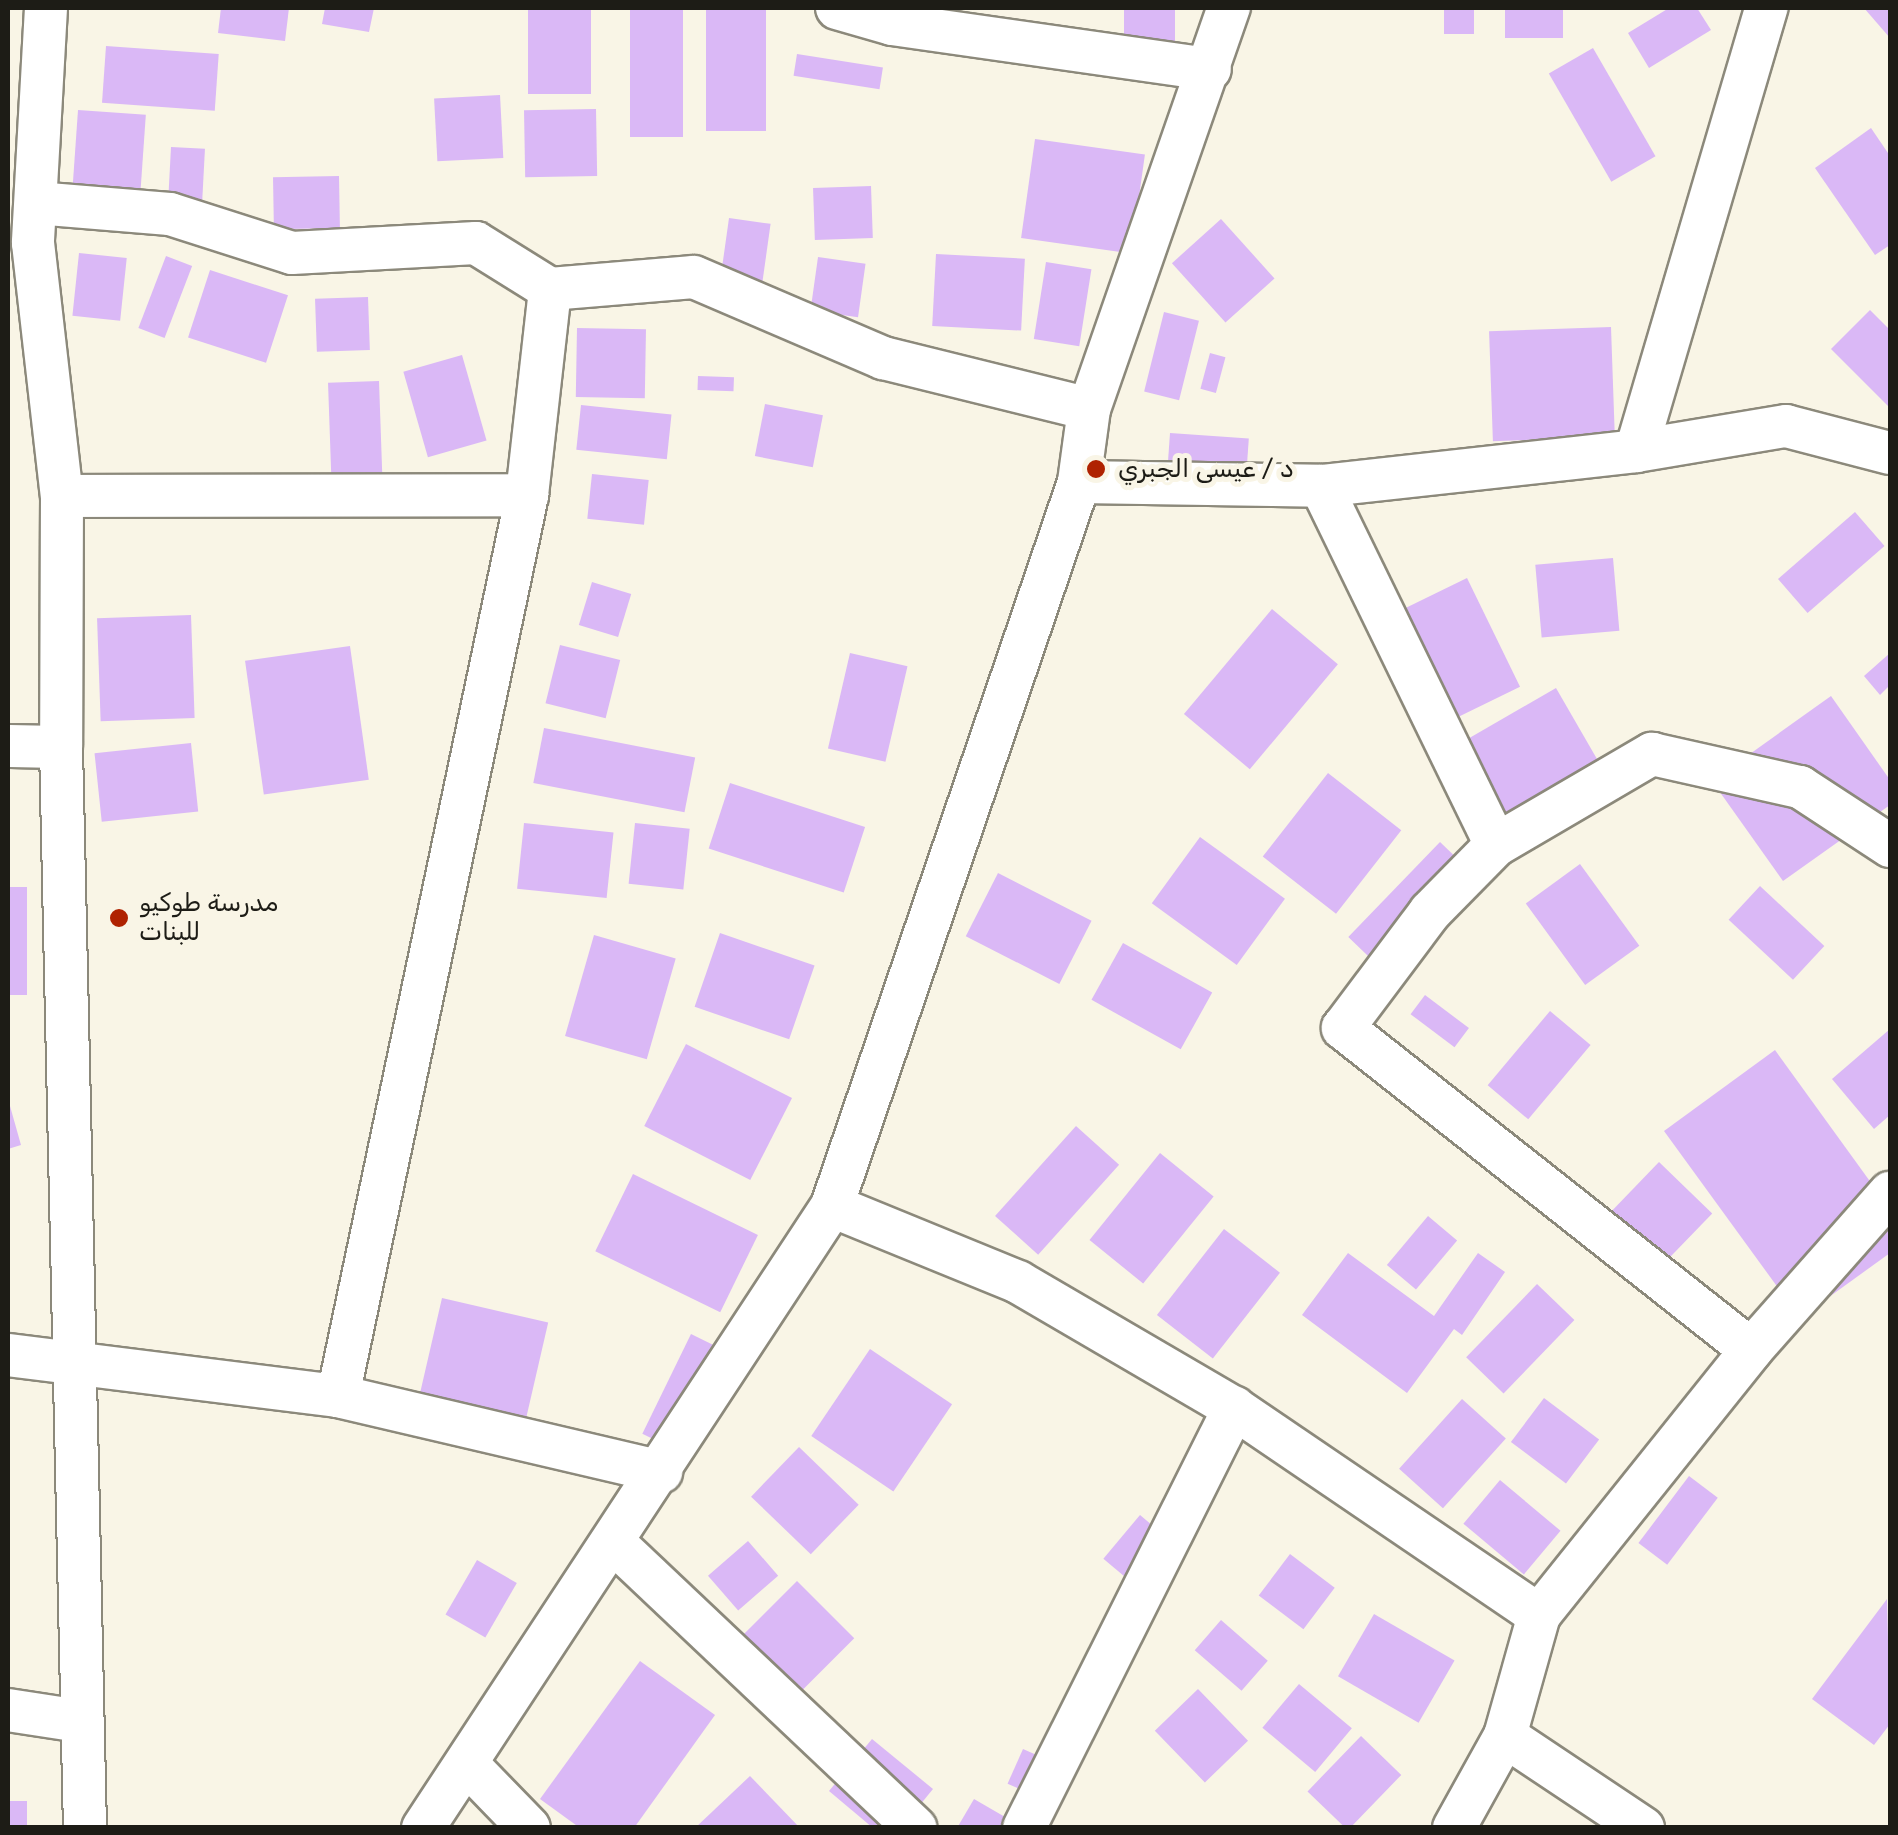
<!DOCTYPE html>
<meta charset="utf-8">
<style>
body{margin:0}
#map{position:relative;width:1898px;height:1835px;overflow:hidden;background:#f9f5e6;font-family:Rubik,Cairo,sans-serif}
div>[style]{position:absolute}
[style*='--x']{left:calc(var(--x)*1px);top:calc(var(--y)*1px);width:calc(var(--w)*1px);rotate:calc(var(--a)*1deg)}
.building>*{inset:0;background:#dab8f6;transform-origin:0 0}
.roads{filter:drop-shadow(2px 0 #8c897b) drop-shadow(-2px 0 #8c897b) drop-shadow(0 2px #8c897b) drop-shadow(0 -2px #8c897b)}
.minor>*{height:42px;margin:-21px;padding:0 21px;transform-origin:21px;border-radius:21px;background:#fff}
.dots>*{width:28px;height:28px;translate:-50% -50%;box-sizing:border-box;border:5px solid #f9f5e6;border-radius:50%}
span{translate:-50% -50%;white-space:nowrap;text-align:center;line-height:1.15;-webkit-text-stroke:10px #f9f5e6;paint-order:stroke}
.poi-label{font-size:25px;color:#1d1c16}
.left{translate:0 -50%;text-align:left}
.frame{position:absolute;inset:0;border:10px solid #1d1c16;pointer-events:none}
</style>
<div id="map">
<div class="building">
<div style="clip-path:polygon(221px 8px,289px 8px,285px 41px,218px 33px)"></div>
<div style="clip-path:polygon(325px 8px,374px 8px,369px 32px,322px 24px)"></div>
<div style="left:528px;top:8px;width:63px;height:86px"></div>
<div style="left:630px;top:8px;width:53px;height:129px"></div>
<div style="left:706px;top:8px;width:60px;height:123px"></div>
<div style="left:1124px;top:8px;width:51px;height:33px"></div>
<div style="left:1444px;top:8px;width:30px;height:26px"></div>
<div style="left:1505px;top:8px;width:58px;height:30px"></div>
<div style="clip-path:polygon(1669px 8px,1697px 8px,1711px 30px,1649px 68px,1628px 33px)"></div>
<div style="clip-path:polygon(1864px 8px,1890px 8px,1890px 38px)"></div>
<div style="left:106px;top:46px;width:113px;height:57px;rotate:4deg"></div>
<div style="left:1593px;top:48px;width:125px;height:51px;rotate:60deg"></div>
<div style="left:797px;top:54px;width:87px;height:22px;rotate:9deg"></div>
<div style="left:500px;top:95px;width:63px;height:66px;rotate:87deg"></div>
<div style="left:596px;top:109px;width:67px;height:72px;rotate:89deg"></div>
<div style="left:78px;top:110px;width:68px;height:83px;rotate:4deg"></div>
<div style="clip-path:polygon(1871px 128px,1890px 156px,1890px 245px,1875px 255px,1815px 168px)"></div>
<div style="left:1035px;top:139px;width:111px;height:100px;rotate:8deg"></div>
<div style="left:171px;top:147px;width:34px;height:52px;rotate:3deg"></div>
<div style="left:339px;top:176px;width:52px;height:66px;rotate:89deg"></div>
<div style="left:871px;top:186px;width:52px;height:58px;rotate:88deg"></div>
<div style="left:729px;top:218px;width:42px;height:61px;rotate:8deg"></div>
<div style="left:1221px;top:219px;width:80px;height:66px;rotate:48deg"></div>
<div style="left:79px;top:253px;width:48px;height:63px;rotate:6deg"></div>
<div style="left:936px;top:254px;width:89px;height:72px;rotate:3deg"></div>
<div style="left:166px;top:256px;width:28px;height:77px;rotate:21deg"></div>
<div style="left:818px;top:257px;width:48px;height:54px;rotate:8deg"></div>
<div style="left:1046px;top:262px;width:46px;height:78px;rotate:9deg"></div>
<div style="left:210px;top:270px;width:82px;height:71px;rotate:18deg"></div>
<div style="left:368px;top:297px;width:53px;height:53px;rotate:88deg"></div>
<div style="clip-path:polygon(1870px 310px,1890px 330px,1890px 408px,1831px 349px)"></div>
<div style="left:1164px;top:312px;width:36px;height:82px;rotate:14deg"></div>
<div style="left:1611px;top:327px;width:110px;height:122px;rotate:88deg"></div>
<div style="left:577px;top:328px;width:69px;height:69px;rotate:1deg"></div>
<div style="left:1210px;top:353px;width:16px;height:37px;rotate:15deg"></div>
<div style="left:462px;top:355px;width:89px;height:61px;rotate:74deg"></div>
<div style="left:698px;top:376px;width:36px;height:14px;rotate:2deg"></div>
<div style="left:379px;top:381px;width:109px;height:51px;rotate:88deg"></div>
<div style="left:765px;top:404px;width:59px;height:53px;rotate:11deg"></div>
<div style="left:581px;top:405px;width:91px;height:45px;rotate:6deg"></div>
<div style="left:1170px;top:433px;width:79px;height:48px;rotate:4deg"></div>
<div style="left:592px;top:474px;width:57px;height:45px;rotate:6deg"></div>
<div style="left:1855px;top:512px;width:45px;height:102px;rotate:49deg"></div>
<div style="left:1613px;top:558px;width:73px;height:78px;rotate:85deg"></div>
<div style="left:1467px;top:578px;width:121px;height:98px;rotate:64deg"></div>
<div style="left:592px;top:582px;width:41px;height:45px;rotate:17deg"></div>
<div style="left:1272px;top:609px;width:86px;height:137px;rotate:40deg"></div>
<div style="left:191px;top:615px;width:103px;height:94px;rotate:88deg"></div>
<div style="left:560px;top:645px;width:62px;height:60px;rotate:14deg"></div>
<div style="left:350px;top:646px;width:135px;height:106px;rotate:82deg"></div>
<div style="left:850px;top:653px;width:59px;height:98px;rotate:13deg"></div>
<div style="clip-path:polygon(1890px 653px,1890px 685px,1880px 695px,1864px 676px)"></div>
<div style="left:1556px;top:688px;width:95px;height:114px;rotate:60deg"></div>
<div style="clip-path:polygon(1831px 696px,1890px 780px,1890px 805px,1783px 881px,1712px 781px)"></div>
<div style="left:544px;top:728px;width:154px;height:56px;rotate:11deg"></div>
<div style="left:191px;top:743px;width:69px;height:97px;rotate:84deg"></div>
<div style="left:1328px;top:773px;width:93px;height:106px;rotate:38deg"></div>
<div style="left:730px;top:783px;width:142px;height:69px;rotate:18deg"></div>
<div style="left:524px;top:823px;width:90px;height:66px;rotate:6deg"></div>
<div style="left:635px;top:823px;width:55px;height:61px;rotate:6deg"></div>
<div style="left:1200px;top:837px;width:105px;height:82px;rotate:36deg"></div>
<div style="left:1440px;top:842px;width:43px;height:132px;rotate:44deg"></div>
<div style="left:1580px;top:864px;width:101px;height:67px;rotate:54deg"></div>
<div style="left:998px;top:873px;width:105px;height:71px;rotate:27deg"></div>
<div style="left:1760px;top:886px;width:88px;height:46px;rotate:43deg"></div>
<div style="left:8px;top:887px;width:19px;height:108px"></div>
<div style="left:720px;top:933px;width:100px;height:78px;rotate:19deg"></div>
<div style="left:594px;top:935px;width:85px;height:105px;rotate:16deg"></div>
<div style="left:1123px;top:943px;width:102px;height:65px;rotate:29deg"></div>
<div style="left:1425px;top:995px;width:55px;height:24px;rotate:37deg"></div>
<div style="left:1550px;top:1011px;width:53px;height:97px;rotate:40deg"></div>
<div style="clip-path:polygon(1890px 1029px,1890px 1115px,1874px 1129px,1832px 1079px)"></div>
<div style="left:686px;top:1044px;width:119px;height:92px;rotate:27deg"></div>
<div style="clip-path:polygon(1775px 1050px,1890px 1209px,1890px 1253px,1800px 1318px,1664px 1131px)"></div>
<div style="clip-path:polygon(8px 1099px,21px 1145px,8px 1149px)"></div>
<div style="left:1076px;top:1126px;width:58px;height:121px;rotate:42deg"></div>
<div style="left:1160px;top:1153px;width:69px;height:112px;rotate:39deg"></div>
<div style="left:1659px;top:1162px;width:74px;height:69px;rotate:44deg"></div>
<div style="left:633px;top:1174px;width:139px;height:86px;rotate:26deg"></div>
<div style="left:1428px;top:1216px;width:38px;height:64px;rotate:40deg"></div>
<div style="left:1224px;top:1229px;width:71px;height:109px;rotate:38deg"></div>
<div style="clip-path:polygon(1348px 1253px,1434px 1316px,1478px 1253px,1505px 1272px,1462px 1335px,1454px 1329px,1407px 1393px,1302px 1315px)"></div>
<div style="left:1537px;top:1284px;width:52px;height:102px;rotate:44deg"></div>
<div style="left:442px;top:1298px;width:109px;height:108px;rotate:13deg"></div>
<div style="left:691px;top:1334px;width:34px;height:111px;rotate:26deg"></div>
<div style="left:870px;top:1349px;width:99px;height:105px;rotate:34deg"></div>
<div style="left:1544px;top:1398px;width:69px;height:55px;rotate:37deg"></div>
<div style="left:1462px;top:1399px;width:59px;height:94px;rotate:42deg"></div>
<div style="left:799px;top:1447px;width:83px;height:69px;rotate:44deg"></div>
<div style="left:1689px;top:1476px;width:36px;height:84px;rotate:37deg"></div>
<div style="left:1500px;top:1480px;width:79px;height:57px;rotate:40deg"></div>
<div style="left:1140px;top:1515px;width:53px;height:57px;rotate:40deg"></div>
<div style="left:748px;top:1541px;width:46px;height:53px;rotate:49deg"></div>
<div style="left:1290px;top:1554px;width:56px;height:52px;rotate:37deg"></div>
<div style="left:477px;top:1560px;width:46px;height:63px;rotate:30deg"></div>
<div style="left:797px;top:1581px;width:81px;height:86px;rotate:45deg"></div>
<div style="clip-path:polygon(1887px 1599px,1890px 1724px,1874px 1745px,1812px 1699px)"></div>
<div style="left:1374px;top:1614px;width:93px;height:72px;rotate:30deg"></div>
<div style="left:1221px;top:1620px;width:62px;height:40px;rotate:41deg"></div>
<div style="clip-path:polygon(640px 1661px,715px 1715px,634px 1828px,580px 1828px,540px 1799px)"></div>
<div style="left:1299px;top:1684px;width:69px;height:57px;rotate:40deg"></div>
<div style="left:1198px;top:1689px;width:72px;height:60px;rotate:46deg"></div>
<div style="left:1361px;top:1736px;width:56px;height:77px;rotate:44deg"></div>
<div style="clip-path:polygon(872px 1739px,933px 1789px,901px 1828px,873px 1828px,829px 1791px)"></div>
<div style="left:1023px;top:1749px;width:47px;height:38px;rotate:24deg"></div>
<div style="clip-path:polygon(750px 1776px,800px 1828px,695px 1828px)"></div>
<div style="clip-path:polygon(974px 1799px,1024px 1828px,957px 1828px)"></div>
<div style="left:8px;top:1801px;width:19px;height:27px"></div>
</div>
<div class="roads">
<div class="minor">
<div style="--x:46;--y:8;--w:235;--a:93.2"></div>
<div style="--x:33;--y:243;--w:255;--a:83.5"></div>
<div style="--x:62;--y:496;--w:251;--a:90.2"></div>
<div style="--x:61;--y:747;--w:1081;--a:88.73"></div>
<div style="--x:837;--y:8;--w:57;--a:16.2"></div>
<div style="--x:892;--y:24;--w:321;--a:8.1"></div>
<div style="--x:36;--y:203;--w:134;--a:4.7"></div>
<div style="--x:170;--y:214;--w:128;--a:17.7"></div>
<div style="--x:292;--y:253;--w:184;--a:-3.1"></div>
<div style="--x:476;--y:243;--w:87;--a:31.9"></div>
<div style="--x:550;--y:289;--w:144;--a:-4.8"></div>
<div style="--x:694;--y:277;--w:206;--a:23.2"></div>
<div style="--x:883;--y:358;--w:212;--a:13.9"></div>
<div style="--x:1636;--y:451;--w:462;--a:-73.6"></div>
<div style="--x:1079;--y:482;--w:242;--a:0.9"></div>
<div style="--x:1321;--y:486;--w:317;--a:-6.3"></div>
<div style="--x:1636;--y:451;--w:152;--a:-9.5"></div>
<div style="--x:1786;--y:426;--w:107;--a:14.6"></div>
<div style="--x:1321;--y:486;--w:399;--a:64"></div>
<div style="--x:62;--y:496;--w:465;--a:-0.1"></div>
<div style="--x:8;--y:746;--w:53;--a:1.1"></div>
<div style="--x:832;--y:1206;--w:201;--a:22.2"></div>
<div style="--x:1018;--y:1282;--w:250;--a:30.3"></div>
<div style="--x:1234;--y:1408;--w:369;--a:34.2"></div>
<div style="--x:1751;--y:1350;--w:520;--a:-141.72"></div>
<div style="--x:1343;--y:1028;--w:145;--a:-53.1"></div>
<div style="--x:1430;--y:912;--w:94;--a:-45.4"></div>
<div style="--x:1496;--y:845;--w:181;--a:-30.3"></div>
<div style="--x:1652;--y:754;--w:152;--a:12.6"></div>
<div style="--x:1800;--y:787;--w:108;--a:33.2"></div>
<div style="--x:8;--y:1355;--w:333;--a:7.1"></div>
<div style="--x:338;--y:1396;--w:332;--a:13.2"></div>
<div style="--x:338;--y:1396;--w:921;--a:-78.15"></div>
<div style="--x:527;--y:495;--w:207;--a:-83.6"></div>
<div style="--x:614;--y:1543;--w:415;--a:43.4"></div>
<div style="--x:8;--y:1710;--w:73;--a:8.7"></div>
<div style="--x:1505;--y:1736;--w:166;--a:33.7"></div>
<div style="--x:467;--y:1764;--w:89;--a:45.9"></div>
<div style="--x:423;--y:1828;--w:744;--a:-56.67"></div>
<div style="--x:832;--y:1206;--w:765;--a:-71.16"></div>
<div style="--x:1079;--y:482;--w:74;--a:-82.2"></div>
<div style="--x:1089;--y:409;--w:425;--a:-70.8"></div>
<div style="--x:1024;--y:1828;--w:470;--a:-63.4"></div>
<div style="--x:1454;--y:1828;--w:105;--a:-61"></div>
<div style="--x:1505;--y:1736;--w:126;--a:-74.3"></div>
<div style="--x:1539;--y:1615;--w:339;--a:-51.3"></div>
<div style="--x:1751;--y:1350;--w:210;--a:-48.5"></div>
</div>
</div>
<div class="dots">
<div style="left:1096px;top:469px;background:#af2201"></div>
<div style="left:119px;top:918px;background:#af2201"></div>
</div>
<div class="poi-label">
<span class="left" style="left:1118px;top:469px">د / عيسى الجبري</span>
<span class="left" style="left:139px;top:918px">مدرسة طوكيو<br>للبنات</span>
</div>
<div class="frame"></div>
</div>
